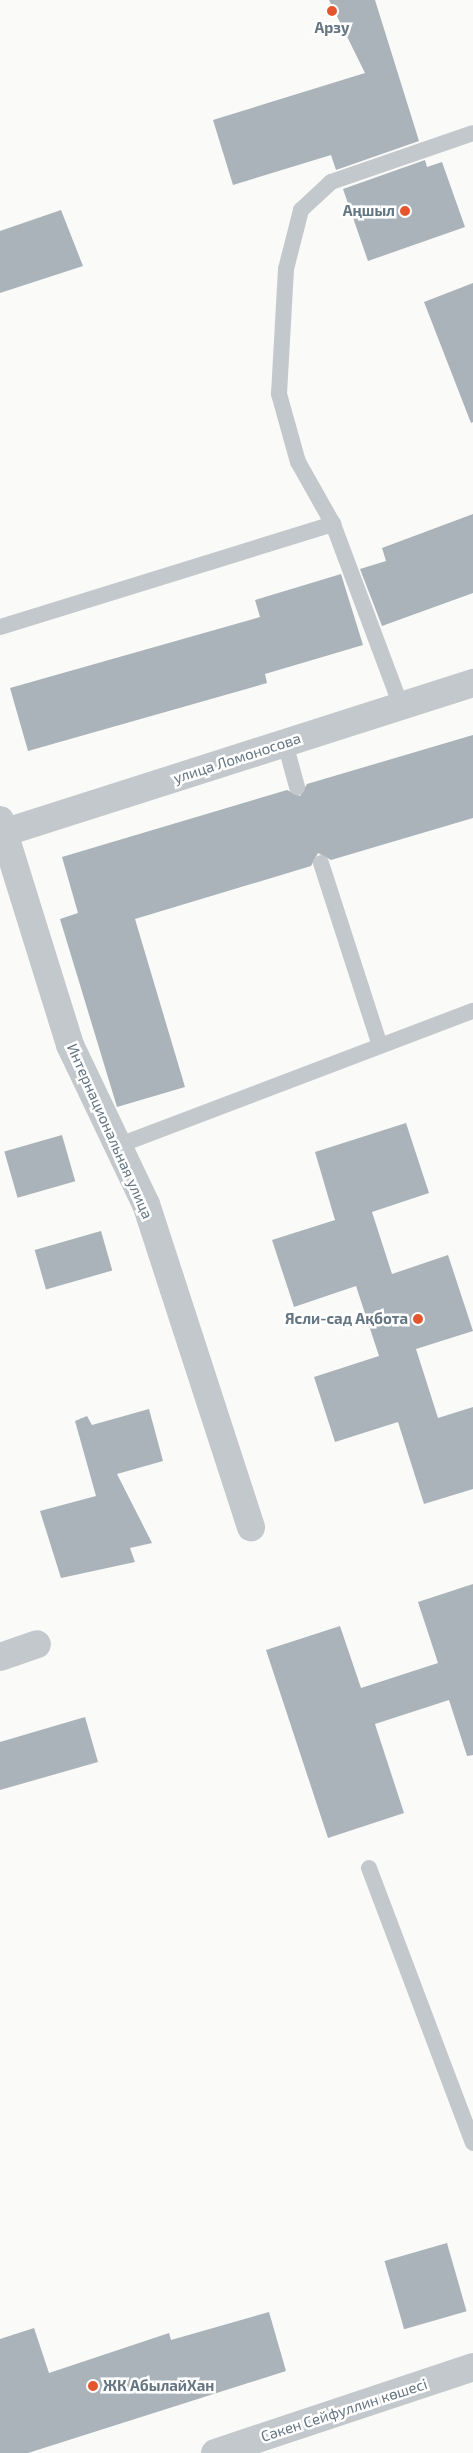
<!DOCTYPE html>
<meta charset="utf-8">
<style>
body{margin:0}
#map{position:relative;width:473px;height:2453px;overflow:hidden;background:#fafaf8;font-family:"Exo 2",sans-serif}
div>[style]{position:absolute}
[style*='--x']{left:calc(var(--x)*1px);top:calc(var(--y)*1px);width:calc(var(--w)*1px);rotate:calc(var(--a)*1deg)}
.building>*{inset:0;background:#aab3b9;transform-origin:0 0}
.service>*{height:16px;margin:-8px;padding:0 8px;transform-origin:8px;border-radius:8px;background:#c3c8cc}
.minor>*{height:28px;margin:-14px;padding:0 14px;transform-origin:14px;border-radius:14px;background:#c3c8cc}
.tertiary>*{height:28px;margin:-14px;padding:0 14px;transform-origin:14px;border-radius:14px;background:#c3c8cc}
.dots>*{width:14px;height:14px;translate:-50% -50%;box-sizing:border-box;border:2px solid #fff;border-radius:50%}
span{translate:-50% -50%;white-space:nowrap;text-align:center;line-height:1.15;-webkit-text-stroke:5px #fff;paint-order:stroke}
.poi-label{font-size:15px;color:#657683;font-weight:700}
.right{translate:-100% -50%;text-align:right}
.left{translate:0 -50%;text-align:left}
.street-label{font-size:15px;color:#657683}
</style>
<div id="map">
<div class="building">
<div style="clip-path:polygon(329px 0,375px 0,419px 141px,336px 170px,331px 155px,233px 185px,213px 120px,365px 73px)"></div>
<div style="clip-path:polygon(425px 160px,427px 167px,442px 162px,465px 227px,368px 261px,343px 189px)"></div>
<div style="clip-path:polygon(61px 210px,83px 266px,0 293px,0 231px)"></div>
<div style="clip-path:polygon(473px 283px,473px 422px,471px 423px,424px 302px)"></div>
<div style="clip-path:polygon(473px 514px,473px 593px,382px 626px,360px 569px,386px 561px,382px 548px)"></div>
<div style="clip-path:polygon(341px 574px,363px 645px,265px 674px,267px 683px,28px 751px,10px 688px,260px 617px,255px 600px)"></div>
<div style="clip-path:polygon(473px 735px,473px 818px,331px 860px,318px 853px,311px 866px,135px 919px,185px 1087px,117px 1107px,60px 919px,78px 913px,62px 857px,287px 790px,300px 796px,307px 784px)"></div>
<div style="clip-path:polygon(406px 1123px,429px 1193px,372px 1212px,392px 1274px,448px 1255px,473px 1331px,416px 1349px,438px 1418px,473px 1407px,473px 1489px,424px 1504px,398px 1422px,335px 1442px,314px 1377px,379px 1356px,356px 1286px,294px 1307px,272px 1240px,335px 1220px,315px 1152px)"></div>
<div style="left:62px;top:1135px;width:48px;height:60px;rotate:74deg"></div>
<div style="left:101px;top:1231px;width:41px;height:69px;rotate:74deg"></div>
<div style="clip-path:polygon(149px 1409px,163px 1461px,117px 1474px,152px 1543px,130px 1548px,135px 1562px,61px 1578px,40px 1511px,96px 1496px,75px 1421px,87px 1416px,92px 1425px)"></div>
<div style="clip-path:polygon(473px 1584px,473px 1755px,467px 1756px,449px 1700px,375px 1724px,404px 1813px,328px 1838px,266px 1650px,340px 1626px,361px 1688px,438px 1663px,418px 1602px)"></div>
<div style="clip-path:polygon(85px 1717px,98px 1762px,0 1790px,0 1742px)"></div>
<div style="left:447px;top:2243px;width:71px;height:65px;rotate:74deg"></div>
<div style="clip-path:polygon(269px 2312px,286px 2371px,28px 2453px,0 2453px,0 2339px,34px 2328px,49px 2373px,169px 2333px,171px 2340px)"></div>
</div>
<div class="service">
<div style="--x:0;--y:627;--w:349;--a:-17.2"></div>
<div style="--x:401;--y:706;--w:194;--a:-110.5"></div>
<div style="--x:333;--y:524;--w:71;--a:-119.4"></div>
<div style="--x:298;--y:462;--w:71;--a:-105.6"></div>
<div style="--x:279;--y:394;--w:125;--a:-86.8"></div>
<div style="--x:286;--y:269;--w:61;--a:-75.7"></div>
<div style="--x:301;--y:210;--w:41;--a:-43"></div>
<div style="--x:331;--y:182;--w:150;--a:-19"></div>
<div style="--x:285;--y:743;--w:46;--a:74.7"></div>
<div style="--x:321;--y:863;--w:192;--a:72.1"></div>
<div style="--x:117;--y:1146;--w:381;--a:-20.8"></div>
<div style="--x:369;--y:1868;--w:294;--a:69.3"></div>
</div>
<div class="minor">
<div style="--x:0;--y:820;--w:236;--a:72.7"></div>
<div style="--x:70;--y:1045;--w:176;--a:64.5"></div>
<div style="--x:146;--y:1204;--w:340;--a:72"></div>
<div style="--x:0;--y:834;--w:497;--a:-17.7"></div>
<div style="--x:0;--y:1657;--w:39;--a:-19"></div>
</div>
<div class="tertiary">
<div style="--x:215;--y:2453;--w:272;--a:-18.4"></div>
</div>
<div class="dots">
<div style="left:332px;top:11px;background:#e4572e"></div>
<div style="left:405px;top:211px;background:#e4572e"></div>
<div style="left:418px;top:1319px;background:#e4572e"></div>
<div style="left:93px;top:2386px;background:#e4572e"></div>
</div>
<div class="poi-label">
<span style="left:332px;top:28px">Арзу</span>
<span class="right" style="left:395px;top:211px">Аңшыл</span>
<span class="right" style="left:408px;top:1319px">Ясли-сад Ақбота</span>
<span class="left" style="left:103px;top:2386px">ЖК АбылайХан</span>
</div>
<div class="street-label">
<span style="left:237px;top:758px;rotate:-18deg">улица Ломоносова</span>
<span style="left:110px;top:1131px;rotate:66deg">Интернациональная улица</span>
<span style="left:344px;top:2410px;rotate:-18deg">Сәкен Сейфуллин көшесі</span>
</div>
</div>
